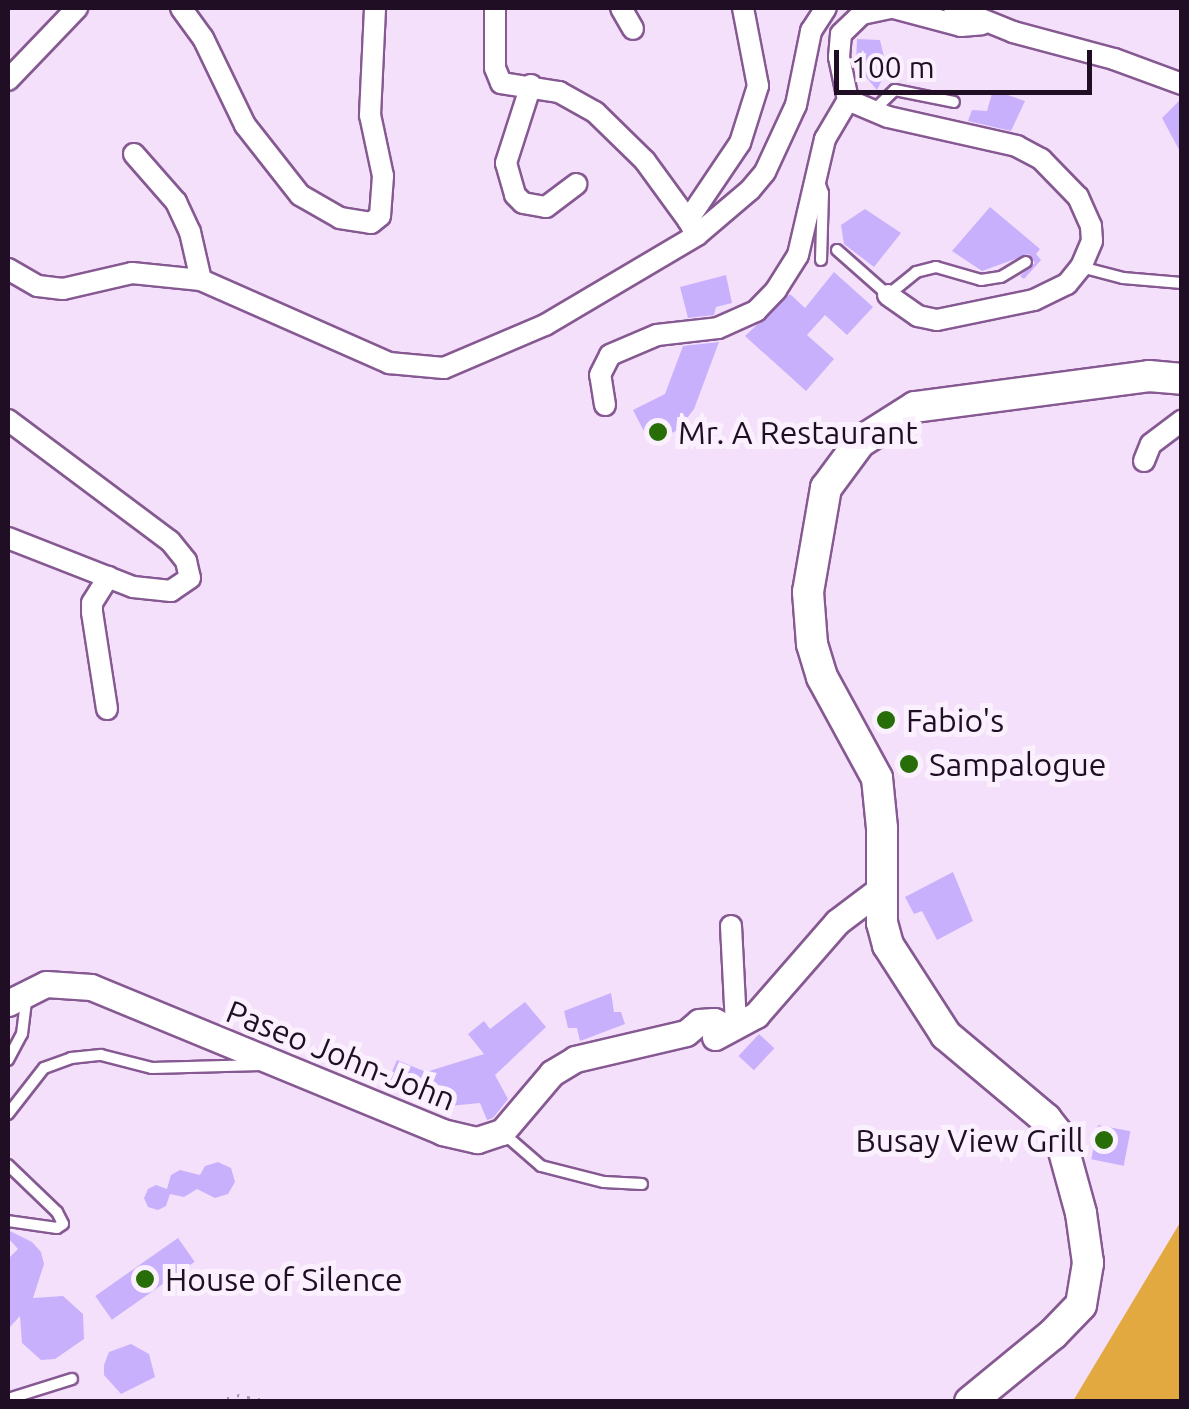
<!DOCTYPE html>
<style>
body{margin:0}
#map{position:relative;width:1189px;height:1409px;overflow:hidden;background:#f4e0fa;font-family:Ubuntu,sans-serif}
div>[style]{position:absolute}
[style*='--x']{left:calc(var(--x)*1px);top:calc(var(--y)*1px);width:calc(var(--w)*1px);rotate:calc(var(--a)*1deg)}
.forest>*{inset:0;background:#e2a941}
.building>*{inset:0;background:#c9b0fc;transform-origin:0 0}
.path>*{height:2.5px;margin-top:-1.25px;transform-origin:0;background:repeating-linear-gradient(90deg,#a693ac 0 2.5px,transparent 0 10.5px)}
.roads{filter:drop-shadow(2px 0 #865992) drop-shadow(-2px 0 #865992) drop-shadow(0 2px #865992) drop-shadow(0 -2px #865992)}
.service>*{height:10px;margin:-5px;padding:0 5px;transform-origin:5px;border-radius:5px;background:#fff}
.minor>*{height:20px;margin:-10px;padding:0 10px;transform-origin:10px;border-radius:10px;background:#fff}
.tertiary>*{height:25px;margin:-12.5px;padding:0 12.5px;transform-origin:12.5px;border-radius:12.5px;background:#fff}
.primary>*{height:30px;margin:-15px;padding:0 15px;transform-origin:15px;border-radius:15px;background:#fff}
.dots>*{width:28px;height:28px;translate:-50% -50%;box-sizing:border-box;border:5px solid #fbf1fe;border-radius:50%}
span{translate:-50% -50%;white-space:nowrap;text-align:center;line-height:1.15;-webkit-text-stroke:10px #fbf1fe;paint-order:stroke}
.poi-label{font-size:32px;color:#200e25}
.left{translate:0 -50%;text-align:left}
.right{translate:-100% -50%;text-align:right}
.street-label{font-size:32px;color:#200e25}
.frame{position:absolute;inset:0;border:10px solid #200e25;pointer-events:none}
.scale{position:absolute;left:834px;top:50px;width:258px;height:45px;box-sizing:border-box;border:5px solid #200e25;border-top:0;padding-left:12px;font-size:30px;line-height:35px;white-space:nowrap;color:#200e25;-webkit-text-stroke:8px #fbf1fe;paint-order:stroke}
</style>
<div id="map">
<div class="forest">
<div style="clip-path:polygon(1181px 1221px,1181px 1401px,1073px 1401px)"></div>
</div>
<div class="building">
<div style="clip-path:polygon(857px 39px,880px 40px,887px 70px,877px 90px,856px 65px)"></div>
<div style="clip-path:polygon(993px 90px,1025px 101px,1011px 131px,968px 121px,972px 110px,987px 111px)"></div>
<div style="clip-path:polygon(1182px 98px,1182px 155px,1162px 118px)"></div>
<div style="clip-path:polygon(990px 207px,1040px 249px,1036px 254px,1041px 260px,1024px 279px,1020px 276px,1035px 263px,1029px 254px,982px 271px,952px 251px)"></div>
<div style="clip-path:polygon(865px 209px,901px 233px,874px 267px,844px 244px,841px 225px)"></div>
<div style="clip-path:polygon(834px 272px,873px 307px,847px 335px,825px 315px,807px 335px,834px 359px,806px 391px,745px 336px,790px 294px,805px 308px)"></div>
<div style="clip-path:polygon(726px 275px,732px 303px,716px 307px,714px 315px,688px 318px,680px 287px)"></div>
<div style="clip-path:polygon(719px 342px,694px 409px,678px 430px,650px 443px,633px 410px,665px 394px,683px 346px)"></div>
<div style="clip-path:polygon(953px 872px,973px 921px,937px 940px,922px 911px,914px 914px,905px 897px)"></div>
<div style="clip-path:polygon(611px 993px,614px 1012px,621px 1012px,625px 1024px,580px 1041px,577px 1028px,568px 1028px,564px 1011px)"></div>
<div style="clip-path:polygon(525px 1002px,546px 1027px,495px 1075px,508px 1099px,493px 1118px,487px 1120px,480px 1103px,449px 1106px,446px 1101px,386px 1086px,397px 1060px,426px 1072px,484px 1054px,468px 1034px,484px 1021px,490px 1029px)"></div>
<div style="left:759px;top:1034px;width:21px;height:30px;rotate:43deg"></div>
<div style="left:1098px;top:1125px;width:33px;height:35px;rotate:11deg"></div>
<div style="clip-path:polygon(218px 1162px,231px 1168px,235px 1182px,228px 1194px,215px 1198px,197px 1189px,184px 1197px,170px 1194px,166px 1206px,158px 1210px,148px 1207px,144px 1198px,148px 1189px,156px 1185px,167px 1189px,171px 1175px,180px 1170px,200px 1175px,205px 1166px)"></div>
<div style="clip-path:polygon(8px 1230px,32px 1242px,41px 1252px,44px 1264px,33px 1298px,63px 1296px,83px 1314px,84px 1339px,55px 1359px,41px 1360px,22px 1343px,20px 1316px,8px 1329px,8px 1259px,18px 1249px,8px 1238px)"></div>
<div style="left:178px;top:1238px;width:29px;height:101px;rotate:55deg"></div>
<div style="clip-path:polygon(131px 1344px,149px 1354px,155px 1377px,121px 1394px,104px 1375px,104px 1365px,109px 1352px)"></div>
</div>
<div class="path">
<div style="--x:217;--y:1402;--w:21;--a:-19"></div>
<div style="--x:237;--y:1395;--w:37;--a:11"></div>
</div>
<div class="roads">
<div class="service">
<div style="--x:873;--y:111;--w:30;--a:-44"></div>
<div style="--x:895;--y:90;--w:60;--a:11.5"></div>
<div style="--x:819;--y:182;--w:12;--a:70"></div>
<div style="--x:823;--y:193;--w:67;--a:91.7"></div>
<div style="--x:837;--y:250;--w:68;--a:41.4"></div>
<div style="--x:888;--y:295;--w:36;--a:-39"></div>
<div style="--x:916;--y:272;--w:21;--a:-14"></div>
<div style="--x:936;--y:267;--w:47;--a:16.1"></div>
<div style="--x:981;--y:280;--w:20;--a:-9"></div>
<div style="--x:1001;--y:277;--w:29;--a:-31"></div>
<div style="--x:1081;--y:267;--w:43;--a:14.7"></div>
<div style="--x:1123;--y:278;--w:59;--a:4.8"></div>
<div style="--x:8;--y:1060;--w:30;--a:-62"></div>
<div style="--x:22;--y:1034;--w:38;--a:-83"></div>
<div style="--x:8;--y:1114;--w:58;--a:-52"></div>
<div style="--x:44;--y:1068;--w:29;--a:-20"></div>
<div style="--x:71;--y:1058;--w:30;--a:-6"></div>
<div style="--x:101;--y:1055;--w:53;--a:14.3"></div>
<div style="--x:152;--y:1068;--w:109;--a:-1.6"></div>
<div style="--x:503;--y:1133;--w:50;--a:41"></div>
<div style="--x:541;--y:1166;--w:65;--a:14.3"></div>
<div style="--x:604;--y:1182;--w:38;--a:3"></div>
<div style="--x:8;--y:1165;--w:68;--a:43.8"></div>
<div style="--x:57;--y:1212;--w:13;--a:63"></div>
<div style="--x:63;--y:1224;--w:7;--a:146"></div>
<div style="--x:57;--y:1228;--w:49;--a:-171.9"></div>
<div style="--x:8;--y:1399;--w:67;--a:-17.4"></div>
</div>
<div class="minor">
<div style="--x:181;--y:8;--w:37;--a:54"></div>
<div style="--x:203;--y:38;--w:97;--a:64.2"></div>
<div style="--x:245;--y:125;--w:89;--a:51.8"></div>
<div style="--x:300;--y:195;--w:46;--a:29.9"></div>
<div style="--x:340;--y:218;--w:31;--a:9"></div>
<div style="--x:371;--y:223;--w:11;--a:-38"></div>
<div style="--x:380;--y:216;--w:40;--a:-85.7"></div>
<div style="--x:383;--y:176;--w:62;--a:-102"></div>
<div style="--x:370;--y:115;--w:107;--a:-87.3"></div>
<div style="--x:495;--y:8;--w:60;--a:90"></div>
<div style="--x:495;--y:68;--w:16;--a:68"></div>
<div style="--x:501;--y:83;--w:59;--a:8.8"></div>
<div style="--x:559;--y:92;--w:41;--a:29.1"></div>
<div style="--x:595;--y:112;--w:70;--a:44.4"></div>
<div style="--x:645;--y:161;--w:73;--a:53.9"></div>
<div style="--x:621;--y:8;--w:24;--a:60"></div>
<div style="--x:894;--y:8;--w:69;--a:15"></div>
<div style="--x:961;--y:26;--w:21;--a:-5"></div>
<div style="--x:954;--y:8;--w:64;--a:22.1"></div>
<div style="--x:1013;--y:32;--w:105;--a:15"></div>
<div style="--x:1114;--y:59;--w:72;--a:20.2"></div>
<div style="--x:8;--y:80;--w:100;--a:-46.2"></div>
<div style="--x:531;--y:85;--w:82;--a:107.8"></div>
<div style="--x:506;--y:163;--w:33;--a:74"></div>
<div style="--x:515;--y:195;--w:11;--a:45"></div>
<div style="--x:523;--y:203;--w:23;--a:10"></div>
<div style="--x:546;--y:207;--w:38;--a:-37"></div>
<div style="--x:134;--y:154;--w:64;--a:48.8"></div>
<div style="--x:176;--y:202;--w:33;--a:65"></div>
<div style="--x:190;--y:232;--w:49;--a:77.1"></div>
<div style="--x:693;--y:229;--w:10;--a:-119"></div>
<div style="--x:688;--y:220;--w:93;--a:-56"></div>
<div style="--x:740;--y:143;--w:60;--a:-72.5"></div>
<div style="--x:758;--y:86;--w:79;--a:-100.9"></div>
<div style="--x:8;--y:269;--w:34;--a:30"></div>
<div style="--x:38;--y:286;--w:25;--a:7"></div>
<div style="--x:63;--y:289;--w:71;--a:-13.1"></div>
<div style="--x:132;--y:273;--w:69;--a:5.8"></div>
<div style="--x:201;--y:280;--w:206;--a:23.8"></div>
<div style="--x:389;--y:363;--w:55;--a:5.2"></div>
<div style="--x:444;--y:368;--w:110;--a:-23.1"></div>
<div style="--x:545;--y:325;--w:177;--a:-30.6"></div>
<div style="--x:697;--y:235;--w:70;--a:-40.3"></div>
<div style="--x:750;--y:190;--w:23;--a:-50"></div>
<div style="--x:765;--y:172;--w:74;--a:-65.2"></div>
<div style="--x:796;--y:105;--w:76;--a:-78.5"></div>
<div style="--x:811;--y:31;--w:27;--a:-57"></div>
<div style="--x:888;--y:295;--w:37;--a:35"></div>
<div style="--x:918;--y:316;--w:19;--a:12"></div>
<div style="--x:937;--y:320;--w:99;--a:-11.7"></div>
<div style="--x:1034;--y:300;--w:37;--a:-26"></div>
<div style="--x:1067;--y:284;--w:22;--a:-51"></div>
<div style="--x:1081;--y:267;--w:28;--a:-67"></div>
<div style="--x:1092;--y:241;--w:15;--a:-94"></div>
<div style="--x:1091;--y:226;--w:32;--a:-114"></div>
<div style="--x:1078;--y:197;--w:53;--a:-134.2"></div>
<div style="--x:1041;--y:159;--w:27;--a:-152"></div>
<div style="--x:1017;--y:146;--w:132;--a:-167.3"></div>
<div style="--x:888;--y:117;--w:43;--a:-157"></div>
<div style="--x:848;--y:100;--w:44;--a:-101.8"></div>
<div style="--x:839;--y:57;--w:23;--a:-85"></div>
<div style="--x:841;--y:34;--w:29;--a:-44"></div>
<div style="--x:862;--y:14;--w:29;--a:-12"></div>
<div style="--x:605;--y:405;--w:30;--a:-99"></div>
<div style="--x:600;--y:375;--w:22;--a:-63"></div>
<div style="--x:610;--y:355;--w:51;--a:-23.1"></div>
<div style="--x:657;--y:335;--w:61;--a:-6.5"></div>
<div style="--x:718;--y:328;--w:42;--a:-24.1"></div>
<div style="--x:756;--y:311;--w:29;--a:-46"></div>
<div style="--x:776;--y:290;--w:41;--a:-57.8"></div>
<div style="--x:798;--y:255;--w:119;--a:-76.9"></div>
<div style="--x:825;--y:139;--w:45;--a:-59.5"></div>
<div style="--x:8;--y:420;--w:202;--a:36.8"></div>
<div style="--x:170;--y:541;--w:26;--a:51"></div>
<div style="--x:186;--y:561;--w:17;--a:77"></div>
<div style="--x:190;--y:578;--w:23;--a:146"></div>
<div style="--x:171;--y:591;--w:38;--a:-174"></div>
<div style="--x:133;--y:587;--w:134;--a:-158.6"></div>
<div style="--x:1144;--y:461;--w:18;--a:-68"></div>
<div style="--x:1151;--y:444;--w:39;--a:-37"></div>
<div style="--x:107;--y:709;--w:98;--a:-98.8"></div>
<div style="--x:92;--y:612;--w:9;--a:-90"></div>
<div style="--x:92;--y:603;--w:31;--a:-58"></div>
<div style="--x:731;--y:926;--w:99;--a:87.1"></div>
</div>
<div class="tertiary">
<div style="--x:8;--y:1003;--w:42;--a:-26.6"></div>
<div style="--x:46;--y:984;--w:45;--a:3.8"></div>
<div style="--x:91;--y:987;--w:380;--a:22.4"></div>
<div style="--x:442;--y:1132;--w:36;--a:13"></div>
<div style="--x:477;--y:1140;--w:26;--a:-18"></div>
<div style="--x:502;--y:1132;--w:77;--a:-49.7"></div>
<div style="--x:552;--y:1073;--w:27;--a:-31"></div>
<div style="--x:575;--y:1059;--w:114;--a:-13.2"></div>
<div style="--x:686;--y:1033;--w:17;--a:-40"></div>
<div style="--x:699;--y:1022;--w:15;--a:-4"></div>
<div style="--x:714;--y:1021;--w:16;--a:27"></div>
<div style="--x:715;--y:1037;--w:47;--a:-28.2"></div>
<div style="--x:756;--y:1015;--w:123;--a:-48.9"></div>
<div style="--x:837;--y:922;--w:56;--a:-37.1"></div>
</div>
<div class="primary">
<div style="--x:970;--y:1402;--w:107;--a:-39.3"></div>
<div style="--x:1053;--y:1334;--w:40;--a:-46"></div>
<div style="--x:1081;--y:1305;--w:43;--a:-80.5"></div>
<div style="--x:1088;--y:1263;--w:50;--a:-98"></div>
<div style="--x:1081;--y:1213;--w:79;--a:-105.4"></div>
<div style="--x:1060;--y:1137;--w:23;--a:-128"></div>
<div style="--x:1046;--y:1119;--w:131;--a:-140"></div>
<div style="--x:946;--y:1035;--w:107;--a:-122.8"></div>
<div style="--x:888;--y:945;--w:23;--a:-105"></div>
<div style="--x:882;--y:923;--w:95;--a:-90"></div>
<div style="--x:882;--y:828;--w:50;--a:-95.7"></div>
<div style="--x:877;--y:778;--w:115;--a:-118.6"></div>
<div style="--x:822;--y:677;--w:34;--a:-107"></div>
<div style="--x:812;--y:644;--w:52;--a:-94.4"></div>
<div style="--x:808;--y:592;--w:106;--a:-80.2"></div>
<div style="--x:826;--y:488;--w:57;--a:-53.5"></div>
<div style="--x:860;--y:442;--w:65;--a:-32.5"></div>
<div style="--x:915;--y:407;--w:236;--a:-7.5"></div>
<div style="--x:1149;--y:376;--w:33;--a:5"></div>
</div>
</div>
<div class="dots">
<div style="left:658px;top:432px;background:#276d08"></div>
<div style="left:886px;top:720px;background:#276d08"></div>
<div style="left:909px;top:764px;background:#276d08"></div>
<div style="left:1104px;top:1140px;background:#276d08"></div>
<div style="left:145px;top:1279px;background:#276d08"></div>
</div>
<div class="poi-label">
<span class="left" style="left:678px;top:432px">Mr. A Restaurant</span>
<span class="left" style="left:906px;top:720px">Fabio's</span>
<span class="left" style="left:929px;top:764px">Sampalogue</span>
<span class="right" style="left:1084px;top:1140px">Busay View Grill</span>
<span class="left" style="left:165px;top:1279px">House of Silence</span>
</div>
<div class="street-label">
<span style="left:341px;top:1055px;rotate:22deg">Paseo John-John</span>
</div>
<div class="frame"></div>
<div class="scale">100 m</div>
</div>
